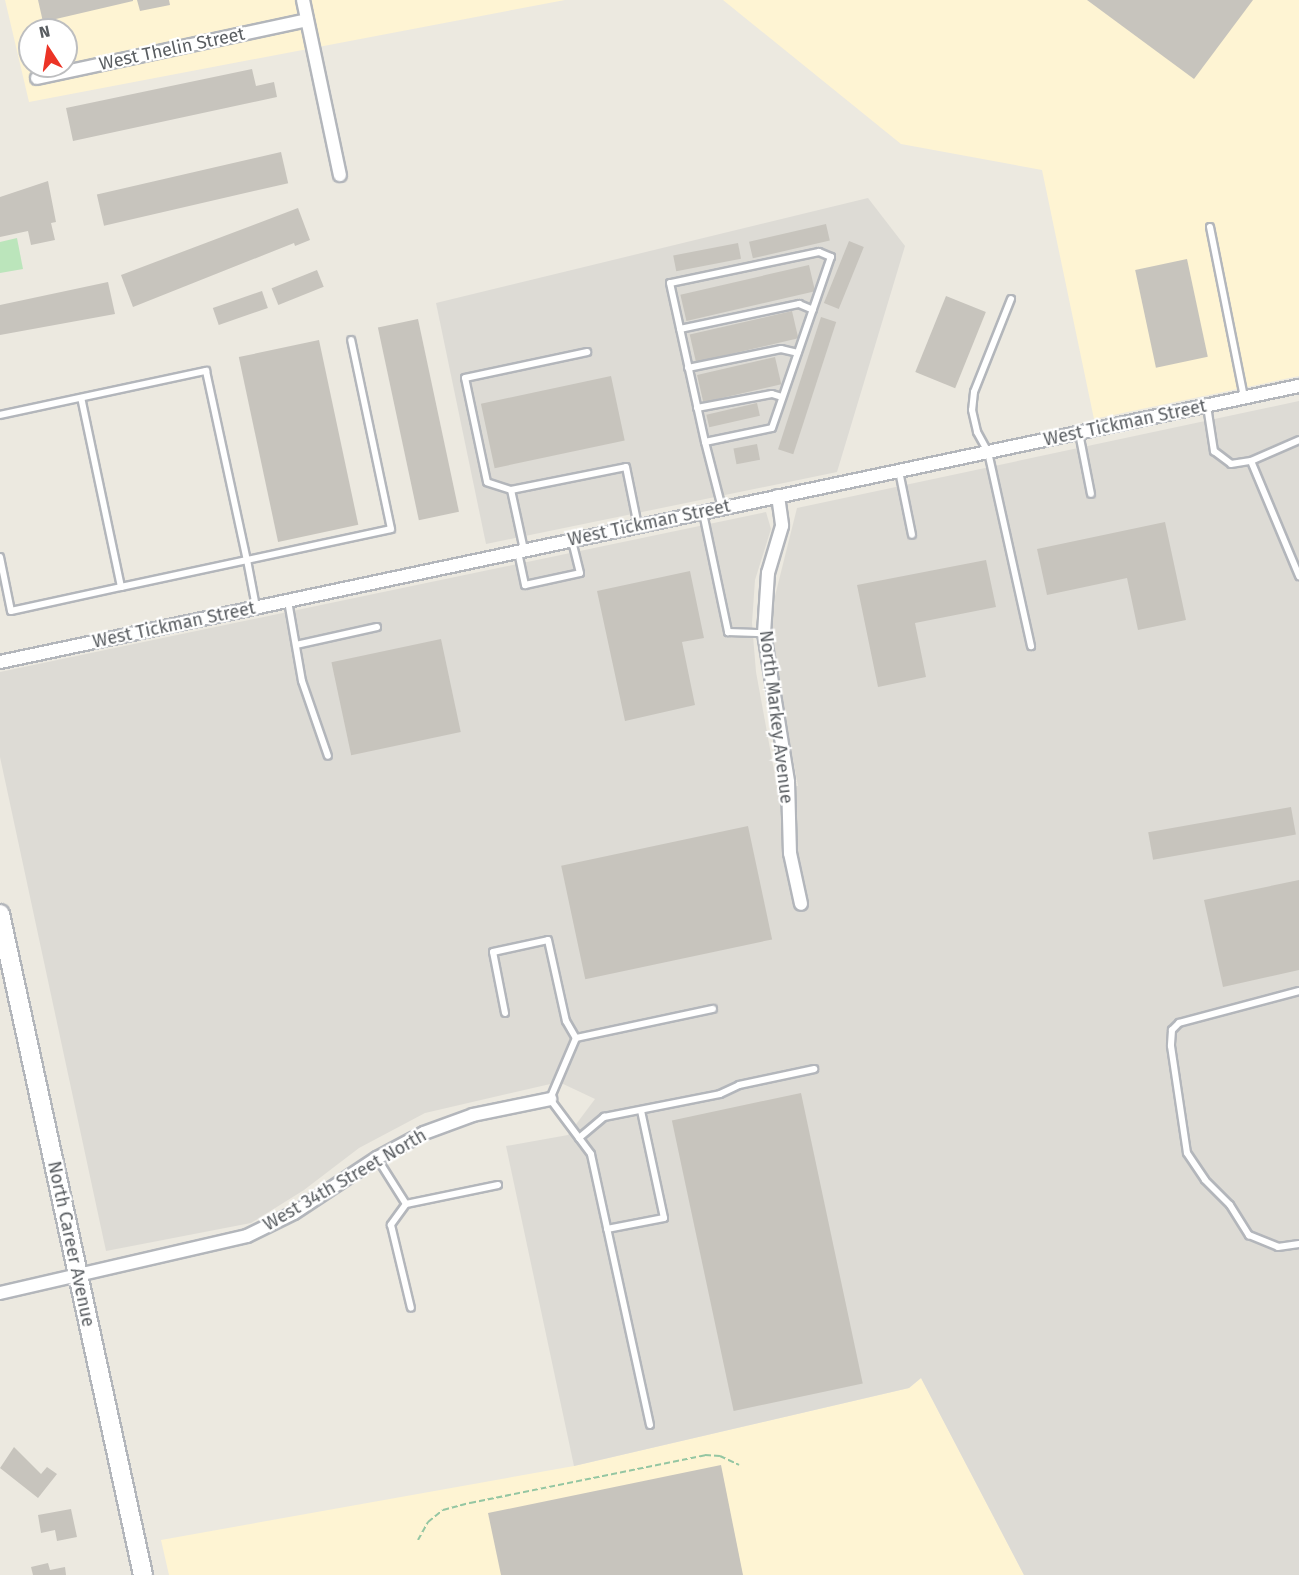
<!DOCTYPE html>
<style>
body{margin:0}
#map{position:relative;width:1299px;height:1575px;overflow:hidden;background:#ece9e0;font-family:"Fira Sans",sans-serif}
div>[style]{position:absolute}
[style*='--x']{left:calc(var(--x)*1px);top:calc(var(--y)*1px);width:calc(var(--w)*1px);rotate:calc(var(--a)*1deg)}
.commercial>*{inset:0;background:#fef4d3}
.industrial>*{inset:0;background:#dddbd5}
.green>*{inset:0;background:#bbe5bb}
.building>*{inset:0;background:#c7c4bd;transform-origin:0 0}
.path>*{height:2px;margin-top:-1px;transform-origin:0;background:repeating-linear-gradient(90deg,#94c6a2 0 6px,transparent 0 9px)}
.roads{filter:drop-shadow(2px 0 #b3b6bb) drop-shadow(-2px 0 #b3b6bb) drop-shadow(0 2px #b3b6bb) drop-shadow(0 -2px #b3b6bb)}
.lane>*{height:6px;margin:-3px;padding:0 3px;transform-origin:3px;border-radius:3px;background:#fff}
.street>*{height:12px;margin:-6px;padding:0 6px;transform-origin:6px;border-radius:6px;background:#fff}
.secondary>*{height:18px;margin:-9px;padding:0 9px;transform-origin:9px;border-radius:9px;background:#fff}
span{translate:-50% -50%;white-space:nowrap;text-align:center;line-height:1.15;-webkit-text-stroke:4.5px #fff;paint-order:stroke}
.street-label{font-size:18px;color:#595d61}
.north{position:absolute;left:18px;top:18px;width:60px;height:60px;box-sizing:border-box;background:#fff;border:2px solid #bdbec0;border-radius:50%;rotate:348deg;font-size:16px;font-weight:700;line-height:24px;text-align:center;color:#595d61}
.north::after{content:'';display:block;margin:auto;width:21px;height:27px;background:#ec3426;clip-path:polygon(50% 0,100% 100%,50% 72%,0 100%)}
</style>
<div id="map">
<div class="commercial">
<div style="clip-path:polygon(evenodd,5px 0,565px 0,29px 102px,5px 0,30px 30px,66px 30px,66px 66px,30px 66px,30px 30px)"></div>
<div style="clip-path:polygon(723px 0,1299px 0,1299px 376px,1094px 419px,1042px 170px,901px 144px)"></div>
<div style="clip-path:polygon(921px 1378px,1024px 1575px,169px 1575px,161px 1540px,574px 1466px,909px 1388px)"></div>
</div>
<div class="industrial">
<div style="clip-path:polygon(868px 198px,905px 246px,837px 472px,486px 544px,436px 303px)"></div>
<div style="clip-path:polygon(1299px 401px,1299px 1575px,1024px 1575px,921px 1378px,909px 1388px,574px 1466px,506px 1146px,568px 1135px,595px 1099px,559px 1082px,425px 1113px,359px 1148px,304px 1190px,251px 1223px,106px 1251px,0 757px,0 672px,766px 512px,771px 529px,755px 580px,752px 623px,756px 672px,777px 787px,798px 786px,770px 636px,775px 596px,797px 508px)"></div>
</div>
<div class="green">
<div style="clip-path:polygon(17px 238px,23px 269px,0 273px,0 242px)"></div>
</div>
<div class="building">
<div style="clip-path:polygon(38px 0,133px 0,133px 1px,43px 22px)"></div>
<div style="clip-path:polygon(137px 0,169px 0,170px 5px,140px 11px)"></div>
<div style="clip-path:polygon(1087px 0,1253px 0,1194px 79px)"></div>
<div style="clip-path:polygon(252px 69px,256px 86px,274px 82px,277px 97px,73px 141px,66px 108px)"></div>
<div style="left:281px;top:152px;width:32px;height:189px;rotate:77deg"></div>
<div style="clip-path:polygon(48px 181px,56px 222px,51px 223px,55px 240px,31px 245px,28px 231px,0 237px,0 197px)"></div>
<div style="clip-path:polygon(298px 208px,310px 240px,295px 246px,294px 243px,133px 307px,121px 275px)"></div>
<div style="left:826px;top:224px;width:17px;height:79px;rotate:77deg"></div>
<div style="left:849px;top:241px;width:16px;height:67px;rotate:22deg"></div>
<div style="left:738px;top:243px;width:16px;height:66px;rotate:79deg"></div>
<div style="left:1187px;top:259px;width:100px;height:53px;rotate:78deg"></div>
<div style="left:809px;top:265px;width:27px;height:132px;rotate:77deg"></div>
<div style="left:317px;top:270px;width:18px;height:49px;rotate:68deg"></div>
<div style="clip-path:polygon(108px 282px,115px 314px,0 335px,0 305px)"></div>
<div style="left:262px;top:291px;width:18px;height:52px;rotate:71deg"></div>
<div style="left:946px;top:296px;width:43px;height:82px;rotate:22deg"></div>
<div style="left:792px;top:311px;width:28px;height:105px;rotate:77deg"></div>
<div style="left:821px;top:317px;width:16px;height:139px;rotate:18deg"></div>
<div style="left:418px;top:319px;width:197px;height:41px;rotate:78deg"></div>
<div style="left:319px;top:340px;width:189px;height:82px;rotate:78deg"></div>
<div style="left:775px;top:357px;width:28px;height:80px;rotate:77deg"></div>
<div style="left:611px;top:376px;width:66px;height:133px;rotate:78deg"></div>
<div style="left:757px;top:403px;width:13px;height:52px;rotate:77deg"></div>
<div style="left:757px;top:444px;width:16px;height:24px;rotate:79deg"></div>
<div style="clip-path:polygon(1165px 522px,1186px 620px,1138px 630px,1127px 578px,1047px 595px,1037px 549px)"></div>
<div style="clip-path:polygon(986px 560px,996px 607px,915px 623px,926px 677px,878px 687px,857px 585px)"></div>
<div style="clip-path:polygon(690px 571px,704px 638px,682px 642px,695px 705px,625px 721px,597px 591px)"></div>
<div style="left:441px;top:639px;width:95px;height:112px;rotate:78deg"></div>
<div style="left:1291px;top:807px;width:28px;height:145px;rotate:80deg"></div>
<div style="left:748px;top:826px;width:116px;height:191px;rotate:78deg"></div>
<div style="clip-path:polygon(1299px 880px,1299px 970px,1223px 987px,1204px 900px)"></div>
<div style="left:801px;top:1093px;width:297px;height:132px;rotate:78deg"></div>
<div style="clip-path:polygon(14px 1447px,41px 1474px,47px 1467px,57px 1474px,38px 1498px,0 1468px)"></div>
<div style="clip-path:polygon(721px 1465px,743px 1575px,501px 1575px,488px 1513px)"></div>
<div style="clip-path:polygon(71px 1509px,77px 1537px,57px 1541px,55px 1530px,41px 1533px,38px 1515px)"></div>
<div style="clip-path:polygon(48px 1563px,50px 1570px,65px 1567px,66px 1575px,33px 1575px,31px 1567px)"></div>
</div>
<div class="path">
<div style="--x:418;--y:1540;--w:21;--a:-61"></div>
<div style="--x:428;--y:1522;--w:19;--a:-39"></div>
<div style="--x:443;--y:1510;--w:28;--a:-15"></div>
<div style="--x:470;--y:1503;--w:240;--a:-11.5"></div>
<div style="--x:705;--y:1455;--w:15;--a:4"></div>
<div style="--x:720;--y:1456;--w:21;--a:25"></div>
</div>
<div class="roads">
<div class="lane">
<div style="--x:1210;--y:227;--w:173;--a:78.7"></div>
<div style="--x:1011;--y:299;--w:100;--a:111.7"></div>
<div style="--x:974;--y:392;--w:18;--a:96"></div>
<div style="--x:972;--y:410;--w:23;--a:77"></div>
<div style="--x:977;--y:432;--w:23;--a:61"></div>
<div style="--x:988;--y:452;--w:199;--a:77.5"></div>
<div style="--x:680;--y:329;--w:122;--a:-11.9"></div>
<div style="--x:799;--y:304;--w:15;--a:23"></div>
<div style="--x:688;--y:368;--w:95;--a:-11.5"></div>
<div style="--x:781;--y:349;--w:17;--a:13"></div>
<div style="--x:1207;--y:406;--w:46;--a:81.2"></div>
<div style="--x:1214;--y:451;--w:21;--a:37"></div>
<div style="--x:1231;--y:464;--w:20;--a:-9"></div>
<div style="--x:1251;--y:461;--w:52;--a:-23.6"></div>
<div style="--x:697;--y:408;--w:76;--a:-10.6"></div>
<div style="--x:772;--y:394;--w:10;--a:17"></div>
<div style="--x:0;--y:415;--w:211;--a:-12.1"></div>
<div style="--x:206;--y:371;--w:193;--a:77.8"></div>
<div style="--x:247;--y:560;--w:129;--a:167.9"></div>
<div style="--x:1079;--y:433;--w:62;--a:78.9"></div>
<div style="--x:705;--y:442;--w:68;--a:-11.8"></div>
<div style="--x:772;--y:428;--w:181;--a:-71"></div>
<div style="--x:831;--y:257;--w:13;--a:-157"></div>
<div style="--x:819;--y:252;--w:152;--a:168.2"></div>
<div style="--x:670;--y:283;--w:163;--a:77.6"></div>
<div style="--x:705;--y:442;--w:68;--a:75.6"></div>
<div style="--x:1251;--y:461;--w:125;--a:67.3"></div>
<div style="--x:899;--y:471;--w:65;--a:78.5"></div>
<div style="--x:511;--y:490;--w:25;--a:-162"></div>
<div style="--x:487;--y:482;--w:106;--a:-101.9"></div>
<div style="--x:465;--y:378;--w:125;--a:-12"></div>
<div style="--x:703;--y:513;--w:122;--a:78.1"></div>
<div style="--x:728;--y:632;--w:36;--a:2"></div>
<div style="--x:524;--y:550;--w:61;--a:-102.2"></div>
<div style="--x:511;--y:490;--w:117;--a:-11.3"></div>
<div style="--x:626;--y:467;--w:60;--a:78.5"></div>
<div style="--x:518;--y:552;--w:34;--a:78"></div>
<div style="--x:525;--y:585;--w:56;--a:-12.3"></div>
<div style="--x:580;--y:573;--w:34;--a:-104"></div>
<div style="--x:0;--y:557;--w:55;--a:78.5"></div>
<div style="--x:11;--y:611;--w:113;--a:-12.3"></div>
<div style="--x:121;--y:587;--w:193;--a:-101.9"></div>
<div style="--x:288;--y:601;--w:81;--a:80.1"></div>
<div style="--x:302;--y:681;--w:79;--a:70.9"></div>
<div style="--x:256;--y:607;--w:48;--a:-100.8"></div>
<div style="--x:247;--y:560;--w:147;--a:-12.1"></div>
<div style="--x:391;--y:529;--w:193;--a:-101.9"></div>
<div style="--x:296;--y:645;--w:83;--a:-12.5"></div>
<div style="--x:1299;--y:991;--w:124;--a:165.1"></div>
<div style="--x:1179;--y:1023;--w:10;--a:135"></div>
<div style="--x:1172;--y:1030;--w:16;--a:94"></div>
<div style="--x:1171;--y:1046;--w:108;--a:81.5"></div>
<div style="--x:1187;--y:1153;--w:32;--a:56"></div>
<div style="--x:1205;--y:1180;--w:35;--a:45"></div>
<div style="--x:1230;--y:1205;--w:36;--a:58"></div>
<div style="--x:1249;--y:1235;--w:31;--a:22"></div>
<div style="--x:1278;--y:1247;--w:21;--a:-8"></div>
<div style="--x:505;--y:1013;--w:62;--a:-101.1"></div>
<div style="--x:493;--y:952;--w:56;--a:-12.3"></div>
<div style="--x:548;--y:940;--w:83;--a:77.5"></div>
<div style="--x:566;--y:1021;--w:20;--a:60"></div>
<div style="--x:579;--y:1138;--w:33;--a:-40"></div>
<div style="--x:604;--y:1117;--w:118;--a:-11.2"></div>
<div style="--x:720;--y:1094;--w:21;--a:-25"></div>
<div style="--x:739;--y:1085;--w:77;--a:-12"></div>
<div style="--x:377;--y:1158;--w:54;--a:57.8"></div>
<div style="--x:406;--y:1204;--w:26;--a:126"></div>
<div style="--x:391;--y:1225;--w:85;--a:76.5"></div>
<div style="--x:406;--y:1204;--w:94;--a:-11.7"></div>
<div style="--x:607;--y:1229;--w:58;--a:-10.9"></div>
<div style="--x:664;--y:1218;--w:109;--a:-102.1"></div>
<div style="--x:650;--y:1425;--w:277;--a:-102.3"></div>
<div style="--x:591;--y:1154;--w:69;--a:-126.7"></div>
<div style="--x:550;--y:1099;--w:66;--a:-66.9"></div>
<div style="--x:576;--y:1038;--w:140;--a:-12"></div>
</div>
<div class="street">
<div style="--x:303;--y:0;--w:179;--a:78.1"></div>
<div style="--x:37;--y:78;--w:276;--a:-12.1"></div>
<div style="--x:778;--y:496;--w:30;--a:82"></div>
<div style="--x:782;--y:526;--w:49;--a:106.6"></div>
<div style="--x:768;--y:573;--w:60;--a:93.8"></div>
<div style="--x:764;--y:633;--w:151;--a:80.8"></div>
<div style="--x:788;--y:782;--w:71;--a:88.4"></div>
<div style="--x:790;--y:853;--w:52;--a:77.8"></div>
<div style="--x:0;--y:662;--w:1328;--a:-12"></div>
<div style="--x:0;--y:1293;--w:253;--a:-13"></div>
<div style="--x:247;--y:1236;--w:52;--a:-26.1"></div>
<div style="--x:294;--y:1213;--w:100;--a:-33.5"></div>
<div style="--x:377;--y:1158;--w:53;--a:-28"></div>
<div style="--x:424;--y:1133;--w:52;--a:-20.2"></div>
<div style="--x:473;--y:1115;--w:79;--a:-11.7"></div>
</div>
<div class="secondary">
<div style="--x:0;--y:914;--w:676;--a:77.79"></div>
</div>
</div>
<div class="street-label">
<span style="left:172px;top:49px;rotate:-12deg">West Thelin Street</span>
<span style="left:1125px;top:423px;rotate:-12deg">West Tickman Street</span>
<span style="left:649px;top:523px;rotate:-12deg">West Tickman Street</span>
<span style="left:174px;top:625px;rotate:-12deg">West Tickman Street</span>
<span style="left:776px;top:717px;rotate:83deg">North Markey Avenue</span>
<span style="left:345px;top:1180px;rotate:-30deg">West 34th Street North</span>
<span style="left:71px;top:1244px;rotate:78deg">North Career Avenue</span>
</div>
<div class="north">N</div>
</div>
